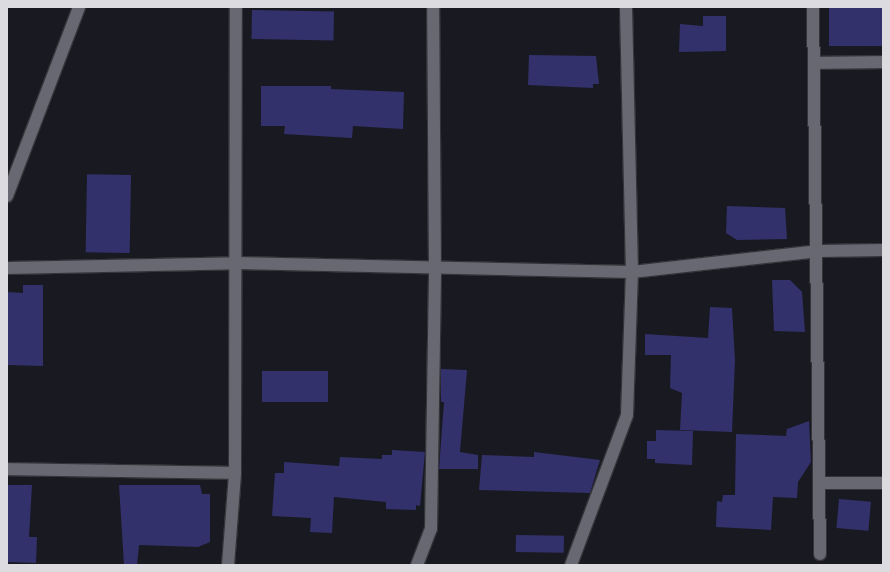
<!DOCTYPE html>
<style>
body{margin:0}
#map{position:relative;width:890px;height:572px;overflow:hidden;background:#191a21;font-family:"Source Sans 3",sans-serif}
div>[style]{position:absolute}
[style*='--x']{left:calc(var(--x)*1px);top:calc(var(--y)*1px);width:calc(var(--w)*1px);rotate:calc(var(--a)*1deg)}
.building>*{inset:0;background:#32316b;transform-origin:0 0}
.roads{filter:drop-shadow(1px 0 #34343a) drop-shadow(-1px 0 #34343a) drop-shadow(0 1px #34343a) drop-shadow(0 -1px #34343a)}
.street>*{height:12px;margin:-6px;padding:0 6px;transform-origin:6px;border-radius:6px;background:#676871}
span{translate:-50% -50%;white-space:nowrap;text-align:center;line-height:1.15;-webkit-text-stroke:3.5px #050608;paint-order:stroke}
.frame{position:absolute;inset:0;border:8px solid #dbdbe0;pointer-events:none}
</style>
<div id="map">
<div class="building">
<div style="left:829px;top:7px;width:54px;height:39px"></div>
<div style="left:252px;top:10px;width:82px;height:29px;rotate:1deg"></div>
<div style="clip-path:polygon(703px 16px,726px 16px,726px 51px,679px 52px,680px 24px,703px 26px)"></div>
<div style="clip-path:polygon(529px 55px,596px 56px,599px 84px,593px 84px,593px 88px,528px 85px)"></div>
<div style="clip-path:polygon(261px 86px,331px 86px,331px 89px,404px 92px,403px 129px,353px 126px,352px 138px,284px 134px,285px 126px,261px 126px)"></div>
<div style="left:131px;top:175px;width:78px;height:44px;rotate:91deg"></div>
<div style="clip-path:polygon(727px 206px,785px 208px,787px 239px,737px 240px,726px 233px)"></div>
<div style="clip-path:polygon(772px 280px,790px 280px,802px 292px,805px 332px,774px 331px)"></div>
<div style="clip-path:polygon(23px 285px,43px 285px,43px 366px,7px 365px,7px 292px,23px 293px)"></div>
<div style="clip-path:polygon(710px 307px,732px 308px,735px 360px,732px 432px,680px 430px,682px 393px,670px 388px,671px 355px,645px 355px,645px 334px,708px 338px)"></div>
<div style="clip-path:polygon(441px 369px,467px 370px,460px 452px,478px 455px,478px 469px,439px 469px,444px 402px,441px 402px)"></div>
<div style="left:262px;top:371px;width:66px;height:31px"></div>
<div style="clip-path:polygon(809px 421px,811px 462px,798px 482px,797px 498px,773px 497px,771px 530px,716px 527px,717px 501px,722px 502px,723px 495px,735px 495px,736px 434px,786px 436px,787px 429px)"></div>
<div style="clip-path:polygon(656px 430px,693px 431px,692px 465px,655px 463px,655px 459px,647px 459px,647px 441px,656px 441px)"></div>
<div style="clip-path:polygon(392px 450px,425px 452px,420px 506px,416px 505px,416px 510px,386px 509px,386px 502px,334px 497px,332px 533px,310px 532px,311px 518px,272px 516px,275px 473px,284px 473px,284px 462px,339px 466px,340px 457px,382px 459px,382px 455px,392px 455px)"></div>
<div style="clip-path:polygon(534px 452px,600px 460px,590px 493px,479px 490px,482px 455px,534px 457px)"></div>
<div style="clip-path:polygon(7px 485px,32px 485px,29px 537px,37px 537px,36px 563px,7px 562px)"></div>
<div style="clip-path:polygon(119px 485px,200px 485px,202px 494px,210px 494px,210px 542px,198px 547px,139px 545px,137px 565px,124px 565px)"></div>
<div style="left:839px;top:499px;width:32px;height:29px;rotate:5deg"></div>
<div style="left:516px;top:535px;width:48px;height:17px;rotate:1deg"></div>
</div>
<div class="roads">
<div class="street">
<div style="--x:813;--y:7;--w:547;--a:89.27"></div>
<div style="--x:814;--y:63;--w:69;--a:-0.8"></div>
<div style="--x:7;--y:196;--w:202;--a:-69.1"></div>
<div style="--x:7;--y:268;--w:230;--a:-1.2"></div>
<div style="--x:237;--y:263;--w:395;--a:1.3"></div>
<div style="--x:632;--y:272;--w:188;--a:-6.4"></div>
<div style="--x:819;--y:251;--w:64;--a:-0.9"></div>
<div style="--x:7;--y:469;--w:228;--a:1"></div>
<div style="--x:819;--y:483;--w:64;--a:0"></div>
<div style="--x:228;--y:565;--w:92;--a:-85.6"></div>
<div style="--x:235;--y:473;--w:466;--a:-89.9"></div>
<div style="--x:417;--y:565;--w:39;--a:-69"></div>
<div style="--x:431;--y:529;--w:259;--a:-89.1"></div>
<div style="--x:435;--y:270;--w:263;--a:-90.4"></div>
<div style="--x:571;--y:565;--w:160;--a:-69.5"></div>
<div style="--x:627;--y:415;--w:143;--a:-88"></div>
<div style="--x:632;--y:272;--w:265;--a:-91.3"></div>
</div>
</div>
<div class="frame"></div>
</div>
